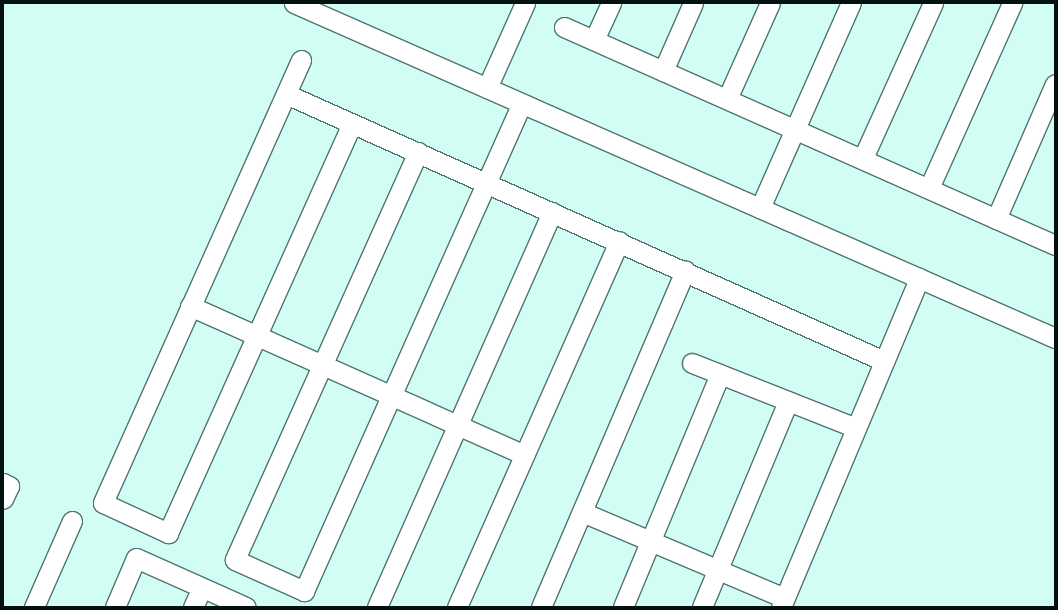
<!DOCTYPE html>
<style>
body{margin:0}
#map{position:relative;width:1058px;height:610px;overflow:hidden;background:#d2fdf5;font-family:"Work Sans",sans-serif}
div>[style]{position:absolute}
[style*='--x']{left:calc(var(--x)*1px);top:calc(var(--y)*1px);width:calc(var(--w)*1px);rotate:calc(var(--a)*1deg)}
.roads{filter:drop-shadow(1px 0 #4e756e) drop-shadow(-1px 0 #4e756e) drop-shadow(0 1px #4e756e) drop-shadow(0 -1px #4e756e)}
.minor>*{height:19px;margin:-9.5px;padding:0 9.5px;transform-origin:9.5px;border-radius:9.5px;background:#fff}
span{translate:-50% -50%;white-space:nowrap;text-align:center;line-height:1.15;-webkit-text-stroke:3px #d2fdf5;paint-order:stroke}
.frame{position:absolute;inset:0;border:4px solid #03120f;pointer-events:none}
</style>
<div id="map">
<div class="roads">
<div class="minor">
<div style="--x:294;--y:3;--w:831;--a:23.76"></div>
<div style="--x:564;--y:27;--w:537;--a:23.94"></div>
<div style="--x:594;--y:40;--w:41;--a:-65.3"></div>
<div style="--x:301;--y:60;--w:485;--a:114.1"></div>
<div style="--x:103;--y:503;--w:72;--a:24.8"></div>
<div style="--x:168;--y:533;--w:449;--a:-65.8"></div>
<div style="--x:663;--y:71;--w:74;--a:-66.2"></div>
<div style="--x:487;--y:88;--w:93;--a:-65.9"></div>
<div style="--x:286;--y:94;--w:655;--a:24.06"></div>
<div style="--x:727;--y:99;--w:105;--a:-65.9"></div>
<div style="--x:418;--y:152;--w:447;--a:114.2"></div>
<div style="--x:235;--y:560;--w:76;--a:24.2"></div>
<div style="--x:304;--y:591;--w:534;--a:-65.93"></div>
<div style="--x:863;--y:158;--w:170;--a:-65.7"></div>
<div style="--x:929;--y:188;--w:203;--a:-65.8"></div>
<div style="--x:760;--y:208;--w:224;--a:-66.1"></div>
<div style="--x:996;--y:219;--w:147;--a:-66.4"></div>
<div style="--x:190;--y:306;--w:366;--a:24"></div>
<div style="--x:692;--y:363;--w:176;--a:21.6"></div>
<div style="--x:3;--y:483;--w:7;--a:27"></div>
<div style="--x:9;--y:486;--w:14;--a:115"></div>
<div style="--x:582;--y:512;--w:220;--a:23"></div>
<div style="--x:34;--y:607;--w:94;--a:-66.2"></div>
<div style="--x:115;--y:607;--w:53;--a:-66.8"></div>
<div style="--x:136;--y:558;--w:120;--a:24"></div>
<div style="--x:193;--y:607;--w:21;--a:-65"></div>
<div style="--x:377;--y:607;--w:432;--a:-66.1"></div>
<div style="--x:457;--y:607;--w:400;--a:-66.1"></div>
<div style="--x:541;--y:607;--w:366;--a:-66.8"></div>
<div style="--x:623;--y:607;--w:252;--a:-67.4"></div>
<div style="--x:702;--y:607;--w:223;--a:-67.3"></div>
<div style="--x:781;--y:607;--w:357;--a:-67.2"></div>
</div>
</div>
<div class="frame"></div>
</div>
